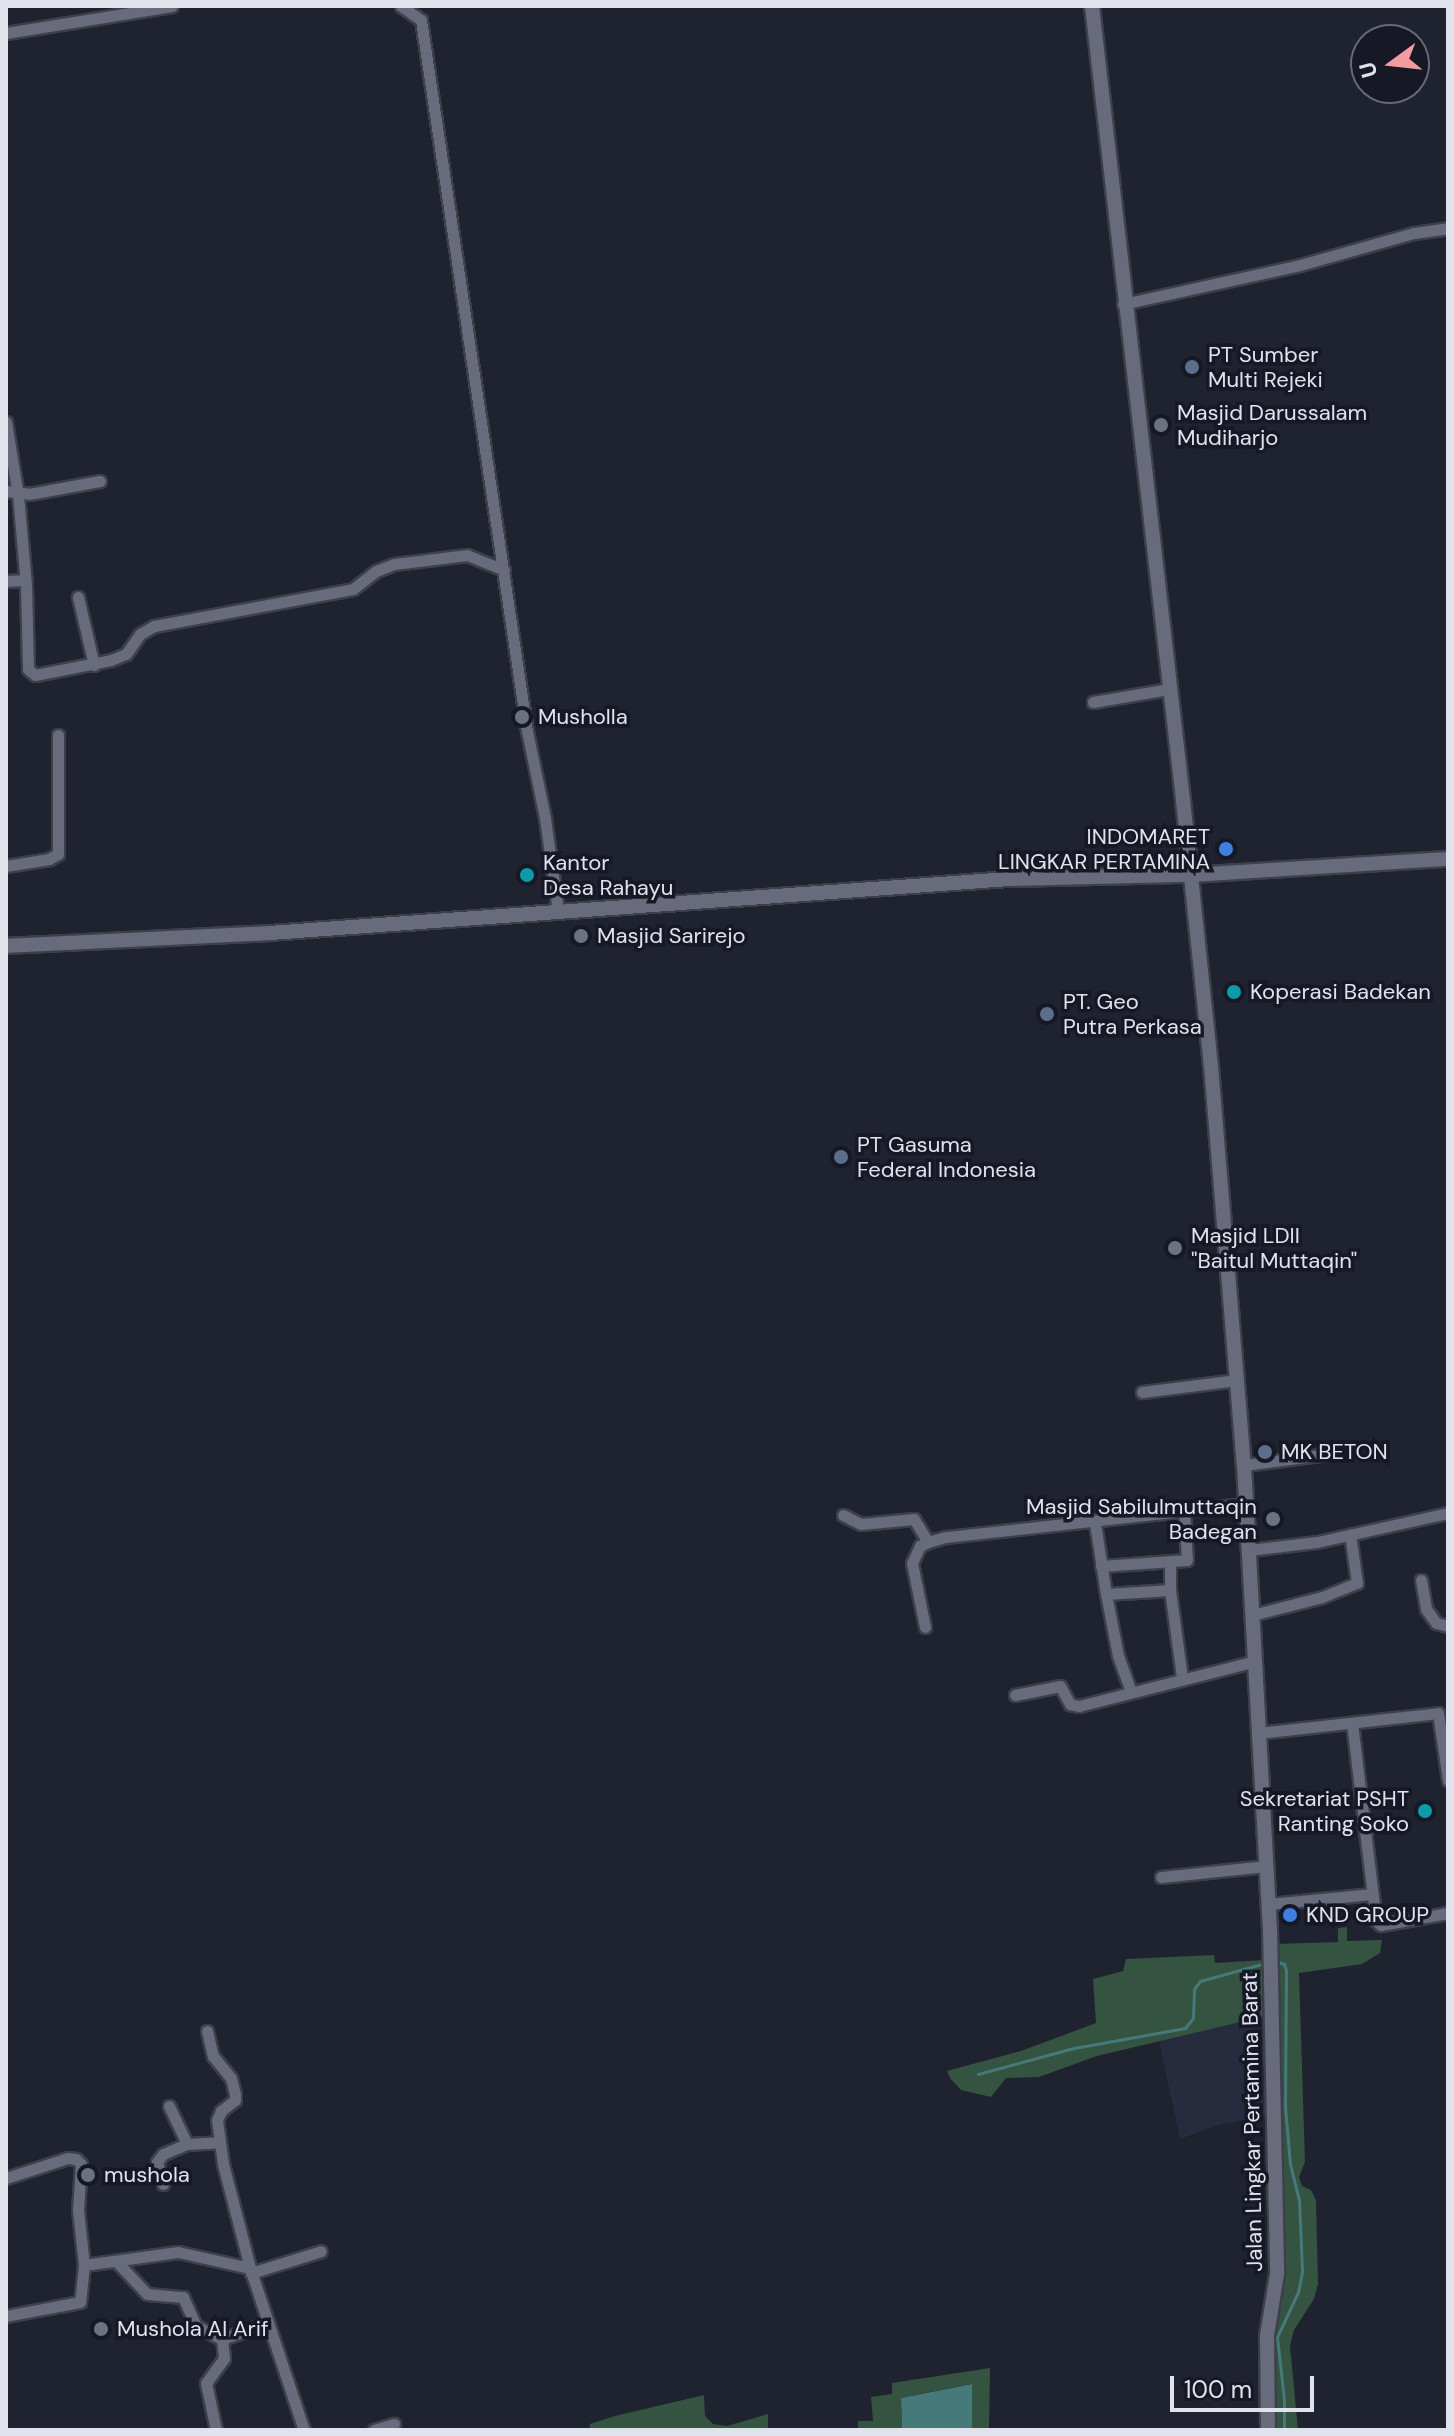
<!DOCTYPE html>
<style>
body{margin:0}
#map{position:relative;width:1454px;height:2436px;overflow:hidden;background:#1f222f;font-family:"DM Sans",sans-serif}
div>[style]{position:absolute}
[style*='--x']{left:calc(var(--x)*1px);top:calc(var(--y)*1px);width:calc(var(--w)*1px);rotate:calc(var(--a)*1deg)}
.built>*{inset:0;background:#272b3e}
.green>*{inset:0;background:#355341}
.water>*{inset:0;background:#467979}
.stream>*{height:3px;margin:-1.5px;padding:0 1.5px;transform-origin:1.5px;border-radius:1.5px;background:#467979}
.roads{filter:drop-shadow(2px 0 #3d3f4a) drop-shadow(-2px 0 #3d3f4a) drop-shadow(0 2px #3d3f4a) drop-shadow(0 -2px #3d3f4a)}
.minor>*{height:11px;margin:-5.5px;padding:0 5.5px;transform-origin:5.5px;border-radius:5.5px;background:#676b7b}
.tertiary>*{height:14px;margin:-7px;padding:0 7px;transform-origin:7px;border-radius:7px;background:#676b7b}
.dots>*{width:22px;height:22px;translate:-50% -50%;box-sizing:border-box;border:4px solid #161825;border-radius:50%}
span{translate:-50% -50%;white-space:nowrap;text-align:center;line-height:1.15;-webkit-text-stroke:7px #161825;paint-order:stroke}
.poi-label{font-size:22px;color:#e1e3ec}
.left{translate:0 -50%;text-align:left}
.right{translate:-100% -50%;text-align:right}
.street-label{font-size:22px;color:#e1e3ec}
.frame{position:absolute;inset:0;border:8px solid #e1e3ec;pointer-events:none}
.north{position:absolute;left:1350px;top:24px;width:80px;height:80px;box-sizing:border-box;background:#161825;border:2px solid #676975;border-radius:50%;rotate:255deg;font-size:22px;font-weight:700;line-height:32px;text-align:center;color:#e1e3ec}
.north::after{content:'';display:block;margin:auto;width:28px;height:36px;background:#f49b9f;clip-path:polygon(50% 0,100% 100%,50% 72%,0 100%)}
.scale{position:absolute;left:1170px;top:2376px;width:144px;height:36px;box-sizing:border-box;border:4px solid #e1e3ec;border-top:0;padding-left:10px;font-size:24px;line-height:28px;white-space:nowrap;color:#e1e3ec;-webkit-text-stroke:6px #161825;paint-order:stroke}
</style>
<div id="map">
<div class="built">
<div style="clip-path:polygon(1266px 2016px,1268px 2115px,1219px 2125px,1180px 2139px,1159px 2041px)"></div>
</div>
<div class="green">
<div style="clip-path:polygon(1347px 1927px,1347px 1941px,1382px 1940px,1380px 1953px,1362px 1964px,1299px 1973px,1305px 2162px,1299px 2177px,1302px 2186px,1311px 2190px,1316px 2200px,1318px 2284px,1314px 2299px,1294px 2330px,1290px 2346px,1298px 2430px,1274px 2430px,1271px 2337px,1275px 1944px,1338px 1942px,1338px 1928px)"></div>
<div style="clip-path:polygon(1214px 1955px,1215px 1963px,1265px 1960px,1266px 2016px,1097px 2056px,1039px 2077px,1006px 2078px,991px 2097px,961px 2090px,950px 2078px,947px 2071px,1021px 2051px,1096px 2023px,1093px 1979px,1123px 1971px,1126px 1959px)"></div>
<div style="clip-path:polygon(990px 2368px,989px 2430px,972px 2430px,971px 2384px,901px 2398px,902px 2430px,858px 2430px,858px 2421px,873px 2421px,871px 2397px,892px 2394px,892px 2383px)"></div>
<div style="clip-path:polygon(704px 2395px,705px 2416px,713px 2424px,727px 2426px,768px 2414px,768px 2430px,589px 2430px,590px 2424px,615px 2416px)"></div>
</div>
<div class="water">
<div style="clip-path:polygon(972px 2384px,972px 2430px,902px 2430px,901px 2398px)"></div>
</div>
<div class="stream">
<div style="--x:1276;--y:1961;--w:9;--a:21"></div>
<div style="--x:1284;--y:1964;--w:6;--a:72"></div>
<div style="--x:1286;--y:1970;--w:136;--a:90.4"></div>
<div style="--x:1285;--y:2106;--w:58;--a:85.1"></div>
<div style="--x:1290;--y:2164;--w:36;--a:76"></div>
<div style="--x:1299;--y:2199;--w:73;--a:87.6"></div>
<div style="--x:1302;--y:2272;--w:20;--a:101"></div>
<div style="--x:1298;--y:2292;--w:50;--a:115"></div>
<div style="--x:1277;--y:2337;--w:62;--a:83.6"></div>
<div style="--x:1284;--y:2399;--w:31;--a:90"></div>
<div style="--x:978;--y:2074;--w:99;--a:-15.2"></div>
<div style="--x:1074;--y:2048;--w:113;--a:-10.2"></div>
<div style="--x:1185;--y:2028;--w:13;--a:-51"></div>
<div style="--x:1193;--y:2018;--w:29;--a:-88"></div>
<div style="--x:1194;--y:1989;--w:10;--a:-53"></div>
<div style="--x:1200;--y:1981;--w:67;--a:-15.5"></div>
</div>
<div class="roads">
<div class="minor">
<div style="--x:401;--y:6;--w:24;--a:35"></div>
<div style="--x:421;--y:20;--w:719;--a:81.52"></div>
<div style="--x:527;--y:731;--w:89;--a:78.3"></div>
<div style="--x:545;--y:818;--w:95;--a:82.1"></div>
<div style="--x:6;--y:33;--w:168;--a:-9.2"></div>
<div style="--x:1123;--y:304;--w:181;--a:-12.4"></div>
<div style="--x:1300;--y:265;--w:118;--a:-15.7"></div>
<div style="--x:1414;--y:233;--w:34;--a:-8"></div>
<div style="--x:6;--y:422;--w:74;--a:80.7"></div>
<div style="--x:18;--y:495;--w:90;--a:84.9"></div>
<div style="--x:26;--y:585;--w:84;--a:88.6"></div>
<div style="--x:28;--y:669;--w:9;--a:41"></div>
<div style="--x:35;--y:675;--w:77;--a:-11.2"></div>
<div style="--x:111;--y:660;--w:16;--a:-22"></div>
<div style="--x:126;--y:654;--w:24;--a:-55"></div>
<div style="--x:140;--y:634;--w:16;--a:-30"></div>
<div style="--x:154;--y:626;--w:202;--a:-10.5"></div>
<div style="--x:353;--y:589;--w:29;--a:-38"></div>
<div style="--x:376;--y:571;--w:19;--a:-21"></div>
<div style="--x:394;--y:564;--w:74;--a:-7"></div>
<div style="--x:467;--y:555;--w:40;--a:22"></div>
<div style="--x:6;--y:491;--w:23;--a:7"></div>
<div style="--x:29;--y:494;--w:72;--a:-10.4"></div>
<div style="--x:6;--y:581;--w:19;--a:-3"></div>
<div style="--x:78;--y:597;--w:70;--a:76.8"></div>
<div style="--x:1093;--y:702;--w:76;--a:-9.8"></div>
<div style="--x:6;--y:866;--w:44;--a:-9.2"></div>
<div style="--x:49;--y:859;--w:10;--a:-29"></div>
<div style="--x:58;--y:854;--w:119;--a:-90"></div>
<div style="--x:1142;--y:1392;--w:96;--a:-7.2"></div>
<div style="--x:1244;--y:1465;--w:92;--a:-7.5"></div>
<div style="--x:843;--y:1515;--w:20;--a:27"></div>
<div style="--x:861;--y:1524;--w:53;--a:-5.4"></div>
<div style="--x:914;--y:1519;--w:27;--a:59"></div>
<div style="--x:1095;--y:1523;--w:72;--a:81.2"></div>
<div style="--x:1106;--y:1594;--w:64;--a:-3.6"></div>
<div style="--x:1170;--y:1590;--w:89;--a:82.2"></div>
<div style="--x:1249;--y:1550;--w:68;--a:-6.7"></div>
<div style="--x:1317;--y:1542;--w:134;--a:-12.5"></div>
<div style="--x:1101;--y:1566;--w:86;--a:-4"></div>
<div style="--x:1187;--y:1560;--w:49;--a:-93.5"></div>
<div style="--x:1421;--y:1580;--w:29;--a:80"></div>
<div style="--x:1426;--y:1609;--w:17;--a:54"></div>
<div style="--x:1436;--y:1623;--w:12;--a:14"></div>
<div style="--x:1170;--y:1590;--w:27;--a:-90"></div>
<div style="--x:1106;--y:1594;--w:63;--a:79"></div>
<div style="--x:1118;--y:1656;--w:38;--a:70"></div>
<div style="--x:1252;--y:1615;--w:72;--a:-14.4"></div>
<div style="--x:1322;--y:1597;--w:38;--a:-22"></div>
<div style="--x:1357;--y:1583;--w:49;--a:-98.1"></div>
<div style="--x:925;--y:1627;--w:65;--a:-101.5"></div>
<div style="--x:912;--y:1563;--w:19;--a:-65"></div>
<div style="--x:920;--y:1546;--w:9;--a:-27"></div>
<div style="--x:928;--y:1542;--w:19;--a:-16"></div>
<div style="--x:946;--y:1537;--w:302;--a:-6.3"></div>
<div style="--x:1015;--y:1695;--w:46;--a:-11.3"></div>
<div style="--x:1060;--y:1686;--w:21;--a:61"></div>
<div style="--x:1070;--y:1704;--w:9;--a:13"></div>
<div style="--x:1079;--y:1706;--w:182;--a:-14.3"></div>
<div style="--x:1352;--y:1723;--w:199;--a:83.1"></div>
<div style="--x:1376;--y:1921;--w:6;--a:39"></div>
<div style="--x:1381;--y:1925;--w:68;--a:-10.2"></div>
<div style="--x:1258;--y:1733;--w:181;--a:-6.3"></div>
<div style="--x:1438;--y:1713;--w:68;--a:81.5"></div>
<div style="--x:1161;--y:1877;--w:106;--a:-6"></div>
<div style="--x:1269;--y:1904;--w:104;--a:-5.5"></div>
<div style="--x:207;--y:2031;--w:26;--a:77"></div>
<div style="--x:213;--y:2056;--w:28;--a:51"></div>
<div style="--x:231;--y:2078;--w:16;--a:76"></div>
<div style="--x:235;--y:2094;--w:6;--a:90"></div>
<div style="--x:235;--y:2100;--w:18;--a:142"></div>
<div style="--x:221;--y:2111;--w:10;--a:114"></div>
<div style="--x:217;--y:2120;--w:44;--a:82.2"></div>
<div style="--x:223;--y:2164;--w:107;--a:75.4"></div>
<div style="--x:169;--y:2106;--w:42;--a:64.7"></div>
<div style="--x:6;--y:2178;--w:65;--a:-17.9"></div>
<div style="--x:68;--y:2158;--w:8;--a:7"></div>
<div style="--x:76;--y:2159;--w:7;--a:45"></div>
<div style="--x:81;--y:2164;--w:46;--a:93.7"></div>
<div style="--x:78;--y:2210;--w:55;--a:83.8"></div>
<div style="--x:84;--y:2265;--w:37;--a:96"></div>
<div style="--x:80;--y:2302;--w:75;--a:169.3"></div>
<div style="--x:163;--y:2184;--w:23;--a:-105"></div>
<div style="--x:157;--y:2162;--w:10;--a:-53"></div>
<div style="--x:163;--y:2154;--w:26;--a:-23"></div>
<div style="--x:187;--y:2144;--w:33;--a:-3"></div>
<div style="--x:116;--y:2261;--w:45;--a:46.8"></div>
<div style="--x:147;--y:2294;--w:36;--a:5"></div>
<div style="--x:183;--y:2297;--w:32;--a:66"></div>
<div style="--x:196;--y:2326;--w:29;--a:27"></div>
<div style="--x:84;--y:2265;--w:95;--a:-7.9"></div>
<div style="--x:178;--y:2252;--w:74;--a:12.5"></div>
<div style="--x:250;--y:2268;--w:171;--a:71.6"></div>
<div style="--x:251;--y:2273;--w:73;--a:-17.4"></div>
<div style="--x:216;--y:2430;--w:48;--a:-102"></div>
<div style="--x:206;--y:2383;--w:31;--a:-54"></div>
<div style="--x:224;--y:2358;--w:19;--a:-96"></div>
<div style="--x:222;--y:2339;--w:49;--a:-19.2"></div>
<div style="--x:374;--y:2430;--w:21;--a:-17"></div>
</div>
<div class="tertiary">
<div style="--x:1092;--y:6;--w:799;--a:83.46"></div>
<div style="--x:1183;--y:800;--w:267;--a:84"></div>
<div style="--x:1211;--y:1066;--w:400;--a:85.3"></div>
<div style="--x:1244;--y:1465;--w:467;--a:86.8"></div>
<div style="--x:1270;--y:1931;--w:343;--a:88.8"></div>
<div style="--x:1277;--y:2274;--w:63;--a:99.2"></div>
<div style="--x:1267;--y:2336;--w:94;--a:89.4"></div>
<div style="--x:6;--y:946;--w:264;--a:-2.8"></div>
<div style="--x:270;--y:933;--w:741;--a:-4.18"></div>
<div style="--x:1009;--y:879;--w:182;--a:-1.3"></div>
<div style="--x:1191;--y:875;--w:257;--a:-3.6"></div>
</div>
</div>
<div class="dots">
<div style="left:1192px;top:367px;background:#5c6f8a"></div>
<div style="left:1161px;top:425px;background:#6b7280"></div>
<div style="left:522px;top:717px;background:#6b7280"></div>
<div style="left:1226px;top:849px;background:#3f7fe0"></div>
<div style="left:527px;top:875px;background:#0f9aa8"></div>
<div style="left:581px;top:936px;background:#6b7280"></div>
<div style="left:1234px;top:992px;background:#0f9aa8"></div>
<div style="left:1047px;top:1014px;background:#5c6f8a"></div>
<div style="left:841px;top:1157px;background:#5c6f8a"></div>
<div style="left:1175px;top:1248px;background:#6b7280"></div>
<div style="left:1265px;top:1452px;background:#5c6f8a"></div>
<div style="left:1273px;top:1519px;background:#6b7280"></div>
<div style="left:1425px;top:1811px;background:#0f9aa8"></div>
<div style="left:1290px;top:1915px;background:#3f7fe0"></div>
<div style="left:88px;top:2175px;background:#6b7280"></div>
<div style="left:101px;top:2329px;background:#6b7280"></div>
</div>
<div class="poi-label">
<span class="left" style="left:1208px;top:367px">PT Sumber<br>Multi Rejeki</span>
<span class="left" style="left:1177px;top:425px">Masjid Darussalam<br>Mudiharjo</span>
<span class="left" style="left:538px;top:717px">Musholla</span>
<span class="right" style="left:1210px;top:849px">INDOMARET<br>LINGKAR PERTAMINA</span>
<span class="left" style="left:543px;top:875px">Kantor<br>Desa Rahayu</span>
<span class="left" style="left:597px;top:936px">Masjid Sarirejo</span>
<span class="left" style="left:1250px;top:992px">Koperasi Badekan</span>
<span class="left" style="left:1063px;top:1014px">PT. Geo<br>Putra Perkasa</span>
<span class="left" style="left:857px;top:1157px">PT Gasuma<br>Federal Indonesia</span>
<span class="left" style="left:1191px;top:1248px">Masjid LDII<br>"Baitul Muttaqin"</span>
<span class="left" style="left:1281px;top:1452px">MK BETON</span>
<span class="right" style="left:1257px;top:1519px">Masjid Sabilulmuttaqin<br>Badegan</span>
<span class="right" style="left:1409px;top:1811px">Sekretariat PSHT<br>Ranting Soko</span>
<span class="left" style="left:1306px;top:1915px">KND GROUP</span>
<span class="left" style="left:104px;top:2175px">mushola</span>
<span class="left" style="left:117px;top:2329px">Mushola Al Arif</span>
</div>
<div class="street-label">
<span style="left:1252px;top:2122px;rotate:-91deg">Jalan Lingkar Pertamina Barat</span>
</div>
<div class="frame"></div>
<div class="north">U</div>
<div class="scale">100 m</div>
</div>
